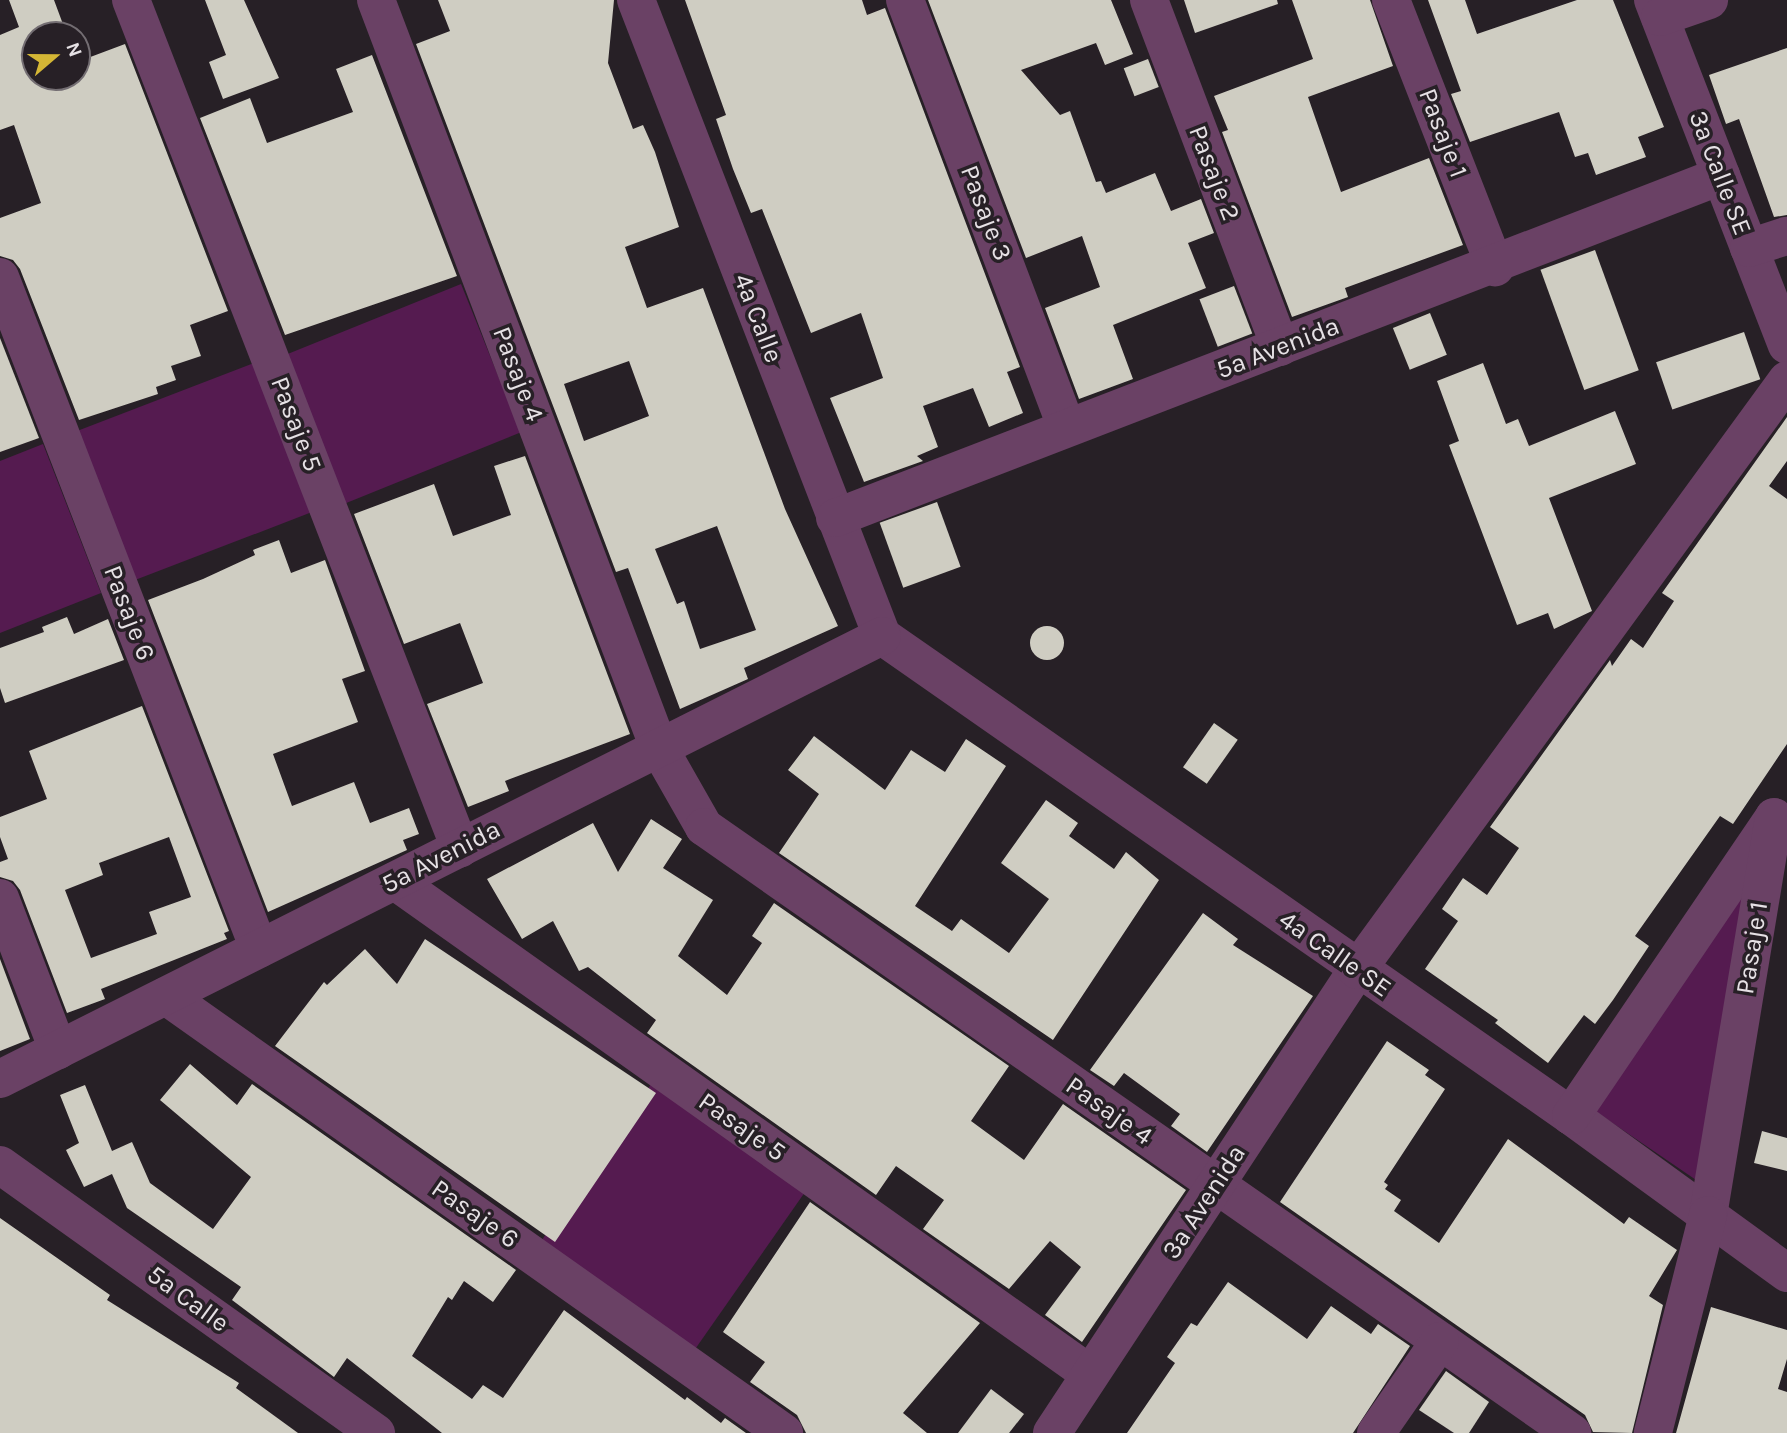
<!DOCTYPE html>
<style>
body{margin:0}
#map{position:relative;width:1787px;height:1433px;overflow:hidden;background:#272026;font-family:Karla,sans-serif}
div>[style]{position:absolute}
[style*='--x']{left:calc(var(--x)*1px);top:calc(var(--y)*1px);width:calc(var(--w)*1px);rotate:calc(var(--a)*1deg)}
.green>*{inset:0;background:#551b50;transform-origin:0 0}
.building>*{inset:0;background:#cfcdc2;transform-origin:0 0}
.round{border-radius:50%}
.minor>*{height:38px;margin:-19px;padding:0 19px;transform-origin:19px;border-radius:19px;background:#6a4165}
span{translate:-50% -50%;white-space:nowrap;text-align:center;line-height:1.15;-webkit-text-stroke:7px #272026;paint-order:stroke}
.street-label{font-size:26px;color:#e6e1e5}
.north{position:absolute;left:21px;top:21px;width:70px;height:70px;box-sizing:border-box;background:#272026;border:2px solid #736d72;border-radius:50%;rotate:70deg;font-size:19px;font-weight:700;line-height:28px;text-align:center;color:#e6e1e5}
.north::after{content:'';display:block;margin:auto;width:24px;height:32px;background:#d4b635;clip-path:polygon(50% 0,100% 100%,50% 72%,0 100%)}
</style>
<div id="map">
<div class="green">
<div style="left:461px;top:284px;width:160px;height:193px;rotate:68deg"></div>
<div style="left:254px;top:363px;width:160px;height:193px;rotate:69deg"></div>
<div style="clip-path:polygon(43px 444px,101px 593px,0 633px,0 461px)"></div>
<div style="clip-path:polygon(1764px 844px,1702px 1184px,1589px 1107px)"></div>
<div style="left:654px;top:1080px;width:188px;height:200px;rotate:35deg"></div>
</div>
<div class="building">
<div style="clip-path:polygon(9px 0,54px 0,67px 35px,35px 35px,35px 77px,77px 77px,77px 62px,125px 44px,228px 311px,190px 325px,201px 356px,171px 366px,176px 380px,156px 387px,158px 394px,79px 420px,20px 269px,13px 260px,0 256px,0 218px,41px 203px,14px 125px,0 130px,0 35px,19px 27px)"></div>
<div style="clip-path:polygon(205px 0,244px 0,279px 78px,223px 99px,209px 62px,226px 55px)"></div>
<div style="clip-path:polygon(evenodd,438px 0,614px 0,608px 63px,633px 129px,643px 125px,655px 152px,679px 227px,625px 247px,647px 308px,703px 288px,785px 509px,838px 626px,744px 668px,748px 679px,680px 709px,628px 568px,616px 572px,416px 44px,450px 31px,438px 0,629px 361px,649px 416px,584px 441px,564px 384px,629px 361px,438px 0,717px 526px,756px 630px,700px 649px,684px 601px,677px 604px,655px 549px,717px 526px)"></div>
<div style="clip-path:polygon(685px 0,862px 0,867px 15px,885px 8px,1020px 367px,1007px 372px,1023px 413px,989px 427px,973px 388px,923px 406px,938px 447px,917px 456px,923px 461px,864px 482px,830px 398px,883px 378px,861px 313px,811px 333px,762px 209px,751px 213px,733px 169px,716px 119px,726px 115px)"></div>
<div style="clip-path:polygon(928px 0,1111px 0,1133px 54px,1105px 65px,1096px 43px,1021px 70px,1060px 115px,1070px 111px,1096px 182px,1101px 181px,1106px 193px,1155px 173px,1171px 211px,1201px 199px,1214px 233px,1188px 243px,1206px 288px,1113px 325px,1133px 379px,1079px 399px,1045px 308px,1100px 287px,1082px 236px,1026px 258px)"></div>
<div style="clip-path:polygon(1184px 0,1277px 0,1278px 4px,1195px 33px)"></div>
<div style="clip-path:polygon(1292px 0,1370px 0,1393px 66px,1308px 97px,1341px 192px,1429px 158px,1463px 245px,1345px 288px,1348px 297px,1292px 317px,1222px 132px,1228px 130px,1214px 96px,1313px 59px)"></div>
<div style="clip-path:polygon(1428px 0,1465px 0,1477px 34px,1577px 0,1613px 0,1664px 127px,1638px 137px,1646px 157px,1596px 175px,1588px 153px,1575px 157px,1559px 112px,1470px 142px,1451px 94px,1461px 91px)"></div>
<div style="clip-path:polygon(1787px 48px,1787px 215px,1774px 217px,1739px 119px,1726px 124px,1709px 75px)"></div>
<div style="clip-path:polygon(372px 55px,457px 276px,285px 335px,200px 118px,250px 98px,267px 143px,353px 112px,336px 69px)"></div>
<div style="left:1148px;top:59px;width:30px;height:26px;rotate:69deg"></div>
<div style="left:1595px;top:250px;width:128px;height:58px;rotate:70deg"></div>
<div style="left:1234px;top:286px;width:51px;height:37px;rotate:69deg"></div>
<div style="left:1430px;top:313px;width:45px;height:40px;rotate:68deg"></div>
<div style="left:1744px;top:332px;width:50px;height:93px;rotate:71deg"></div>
<div style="clip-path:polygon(0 338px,39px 438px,0 452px)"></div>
<div style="clip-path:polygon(1483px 363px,1506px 424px,1518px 419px,1529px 446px,1615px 411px,1636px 464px,1549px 498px,1592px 611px,1554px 629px,1548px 613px,1517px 625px,1449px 445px,1459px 441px,1437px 381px)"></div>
<div style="clip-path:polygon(1787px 417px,1787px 461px,1769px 486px,1787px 499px,1787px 744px,1733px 824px,1720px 816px,1635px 936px,1649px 946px,1613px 1000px,1595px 1024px,1584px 1015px,1548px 1063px,1495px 1023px,1498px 1020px,1425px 969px,1458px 921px,1442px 909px,1463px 878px,1487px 895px,1519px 848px,1490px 827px,1610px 660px,1612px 666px,1631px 639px,1643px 648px,1674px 601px,1662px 593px)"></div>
<div style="clip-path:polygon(525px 456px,630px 734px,505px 781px,509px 791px,468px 807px,427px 704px,483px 683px,460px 623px,404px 644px,354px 514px,434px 484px,453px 536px,511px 515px,494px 466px)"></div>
<div style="left:937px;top:502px;width:69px;height:61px;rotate:70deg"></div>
<div style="clip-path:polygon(279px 540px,291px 573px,325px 560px,365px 671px,342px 679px,358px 722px,273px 754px,292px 806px,354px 782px,370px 823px,409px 808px,419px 834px,403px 840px,407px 850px,268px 912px,148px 600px,203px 579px,255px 555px,253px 550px)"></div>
<div style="clip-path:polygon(67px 617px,74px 634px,108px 619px,124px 660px,5px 703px,0 688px,0 648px,44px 632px,42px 627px)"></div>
<div class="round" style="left:1030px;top:626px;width:34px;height:34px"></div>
<div style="clip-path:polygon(evenodd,142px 706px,229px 931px,224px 933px,227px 939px,101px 989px,105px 999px,67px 1013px,20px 890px,13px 881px,0 877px,0 862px,8px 859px,0 837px,0 817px,47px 799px,29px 751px,142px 706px,169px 837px,191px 897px,149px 912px,157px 934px,91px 958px,65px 890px,103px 875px,99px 863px,169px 837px)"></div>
<div style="left:1214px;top:723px;width:29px;height:54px;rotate:35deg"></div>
<div style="clip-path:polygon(814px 736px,885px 790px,911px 750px,945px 772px,966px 739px,1006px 766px,915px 906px,952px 931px,961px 919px,1009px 953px,1049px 899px,1001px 863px,1046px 800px,1078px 823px,1069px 836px,1114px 869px,1126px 852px,1159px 880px,1053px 1040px,779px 853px,819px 794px,788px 770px)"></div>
<div style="clip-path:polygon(651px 819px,682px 839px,663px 868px,713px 900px,678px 956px,727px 995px,762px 943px,752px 936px,774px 903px,1009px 1066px,971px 1121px,1024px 1160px,1063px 1104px,1186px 1190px,1082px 1342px,1045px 1315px,1081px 1267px,1050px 1241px,1009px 1289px,923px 1229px,944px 1200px,896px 1166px,876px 1195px,647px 1033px,656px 1020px,588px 967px,579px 971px,553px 921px,522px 939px,487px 879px,593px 823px,618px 872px)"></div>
<div style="clip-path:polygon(1203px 913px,1238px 939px,1233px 945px,1313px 996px,1207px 1152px,1171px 1126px,1180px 1114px,1124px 1073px,1114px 1086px,1090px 1070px)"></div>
<div style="clip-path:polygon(425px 939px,656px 1093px,555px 1242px,275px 1046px,324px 982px,327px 985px,365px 949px,397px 984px)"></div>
<div style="clip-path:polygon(0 959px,30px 1039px,0 1051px)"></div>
<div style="clip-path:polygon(1387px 1041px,1429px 1070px,1425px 1075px,1445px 1089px,1384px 1182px,1388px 1185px,1385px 1189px,1401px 1200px,1394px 1211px,1439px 1243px,1508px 1139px,1624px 1224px,1629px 1217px,1677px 1250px,1649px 1296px,1663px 1305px,1632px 1433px,1593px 1432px,1585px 1415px,1280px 1202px)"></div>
<div style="clip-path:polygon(190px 1064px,237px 1105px,252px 1084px,516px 1270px,493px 1302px,464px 1281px,452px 1300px,448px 1297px,412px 1356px,472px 1399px,483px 1385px,503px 1398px,564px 1310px,685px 1400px,687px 1397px,721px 1423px,725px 1418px,746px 1433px,442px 1433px,347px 1358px,334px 1377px,232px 1300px,241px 1287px,127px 1208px,112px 1174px,84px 1187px,66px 1150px,79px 1143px,60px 1095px,85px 1085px,112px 1151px,132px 1142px,150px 1183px,213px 1229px,251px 1177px,160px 1100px)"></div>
<div style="clip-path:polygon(1762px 1131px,1787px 1138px,1787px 1171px,1754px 1163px)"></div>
<div style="clip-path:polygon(810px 1202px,980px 1323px,903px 1413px,927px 1433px,806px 1433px,797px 1415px,750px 1382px,765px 1362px,723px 1332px)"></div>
<div style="clip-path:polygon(0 1218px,110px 1295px,107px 1300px,239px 1383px,236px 1388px,298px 1433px,0 1433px)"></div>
<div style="clip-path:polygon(1228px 1282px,1307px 1339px,1331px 1306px,1371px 1334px,1378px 1324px,1410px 1346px,1353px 1433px,1127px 1433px,1175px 1363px,1167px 1357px,1191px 1323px,1197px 1326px)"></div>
<div style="clip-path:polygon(1711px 1307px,1787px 1330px,1787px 1359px,1778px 1389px,1787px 1392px,1787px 1433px,1676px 1433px)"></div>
<div style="clip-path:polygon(1446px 1371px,1489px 1402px,1469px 1433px,1454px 1433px,1419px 1410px)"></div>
<div style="clip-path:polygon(991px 1389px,1024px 1414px,1009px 1433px,958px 1433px)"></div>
</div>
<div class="minor">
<div style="--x:131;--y:0;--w:910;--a:68.8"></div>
<div style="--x:376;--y:0;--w:800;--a:69.28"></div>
<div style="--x:659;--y:748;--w:91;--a:60.3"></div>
<div style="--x:704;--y:827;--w:1059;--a:34.92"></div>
<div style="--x:636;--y:0;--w:682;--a:68.85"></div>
<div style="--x:905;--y:0;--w:456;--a:69.3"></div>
<div style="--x:1149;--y:0;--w:371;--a:69.3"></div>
<div style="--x:1391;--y:0;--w:287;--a:68.7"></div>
<div style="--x:1653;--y:0;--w:370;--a:68.8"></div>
<div style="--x:1660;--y:17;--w:52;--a:-19.1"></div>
<div style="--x:1749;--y:248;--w:40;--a:-18"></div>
<div style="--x:0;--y:277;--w:720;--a:68.92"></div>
<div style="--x:835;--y:518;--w:950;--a:-21.11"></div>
<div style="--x:882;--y:636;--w:840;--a:34.86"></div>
<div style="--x:1571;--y:1116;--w:267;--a:36"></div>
<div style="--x:395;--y:881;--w:852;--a:35.35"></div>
<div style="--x:0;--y:898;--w:163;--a:69.1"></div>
<div style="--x:166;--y:996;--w:757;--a:35.26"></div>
<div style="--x:0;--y:1079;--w:987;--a:-26.67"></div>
<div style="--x:1571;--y:1116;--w:361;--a:-55.8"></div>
<div style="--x:1774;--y:817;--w:403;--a:99.4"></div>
<div style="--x:1708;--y:1215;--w:225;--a:104.2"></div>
<div style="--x:0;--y:1165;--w:462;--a:35.5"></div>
<div style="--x:1052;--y:1433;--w:554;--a:-56.63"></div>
<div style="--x:1357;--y:970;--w:730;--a:-53.91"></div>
<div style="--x:1376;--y:1433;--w:112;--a:-55.2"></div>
</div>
<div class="street-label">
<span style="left:1443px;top:133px;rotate:69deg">Pasaje 1</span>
<span style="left:1214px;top:173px;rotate:69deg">Pasaje 2</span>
<span style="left:1720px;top:173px;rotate:69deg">3a Calle SE</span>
<span style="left:986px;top:213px;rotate:69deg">Pasaje 3</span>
<span style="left:758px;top:318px;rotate:69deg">4a Calle</span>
<span style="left:1278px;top:348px;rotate:-21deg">5a Avenida</span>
<span style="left:518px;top:374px;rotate:69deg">Pasaje 4</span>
<span style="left:296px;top:424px;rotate:69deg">Pasaje 5</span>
<span style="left:129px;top:613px;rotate:69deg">Pasaje 6</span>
<span style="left:441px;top:857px;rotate:-27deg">5a Avenida</span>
<span style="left:1752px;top:948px;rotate:-81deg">Pasaje 1</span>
<span style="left:1335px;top:954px;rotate:35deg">4a Calle SE</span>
<span style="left:1109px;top:1111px;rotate:35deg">Pasaje 4</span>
<span style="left:742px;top:1127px;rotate:35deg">Pasaje 5</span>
<span style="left:1204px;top:1202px;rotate:-57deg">3a Avenida</span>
<span style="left:475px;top:1214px;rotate:35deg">Pasaje 6</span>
<span style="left:188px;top:1299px;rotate:36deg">5a Calle</span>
</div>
<div class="north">N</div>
</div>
